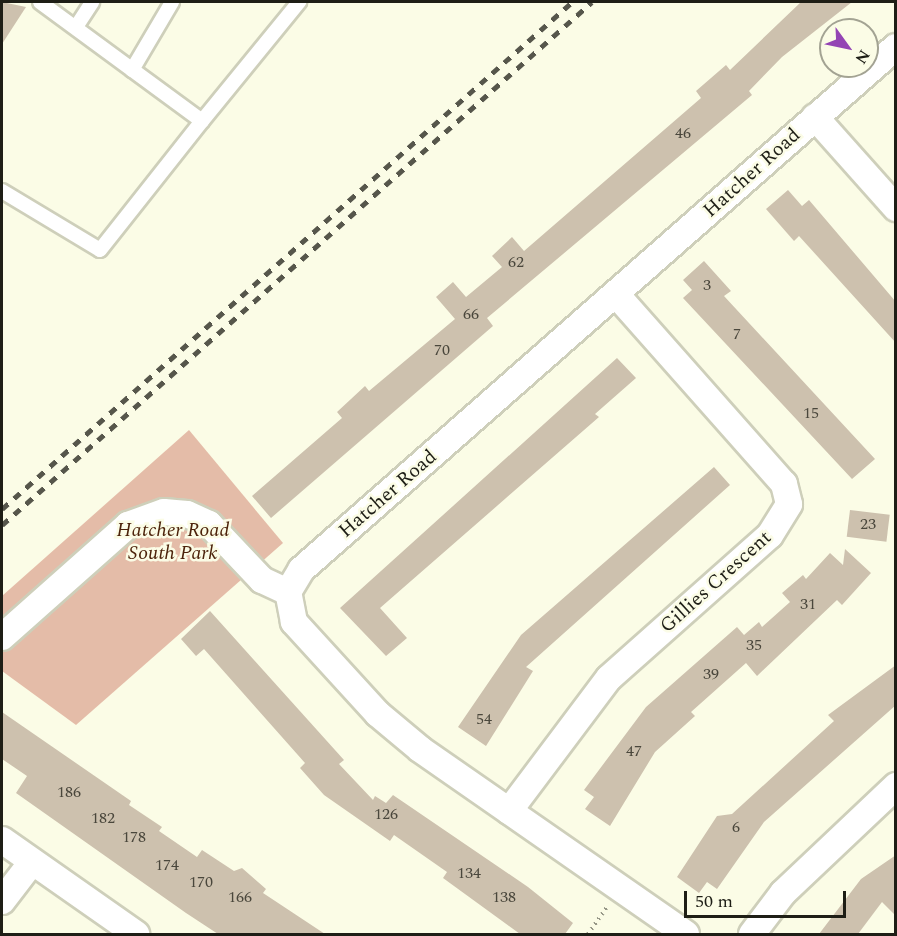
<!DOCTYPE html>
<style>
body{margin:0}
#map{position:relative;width:897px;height:936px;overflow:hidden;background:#fbfce6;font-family:Spectral,serif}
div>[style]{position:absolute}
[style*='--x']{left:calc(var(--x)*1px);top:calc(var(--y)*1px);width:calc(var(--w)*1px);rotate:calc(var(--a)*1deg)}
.green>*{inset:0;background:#e4bca8}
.building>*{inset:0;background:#cdc1ae;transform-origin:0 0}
.path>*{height:4px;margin-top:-2px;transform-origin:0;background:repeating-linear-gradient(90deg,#969787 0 1.5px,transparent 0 6px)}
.roads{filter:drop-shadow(2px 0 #cecfba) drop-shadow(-2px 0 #cecfba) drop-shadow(0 2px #cecfba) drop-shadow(0 -2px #cecfba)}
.lane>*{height:14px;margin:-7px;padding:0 7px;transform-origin:7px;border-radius:7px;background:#fff}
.street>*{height:26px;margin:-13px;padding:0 13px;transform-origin:13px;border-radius:13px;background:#fff}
.rail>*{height:4.5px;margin-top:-2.25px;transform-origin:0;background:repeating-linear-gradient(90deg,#56564b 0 8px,transparent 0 16px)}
span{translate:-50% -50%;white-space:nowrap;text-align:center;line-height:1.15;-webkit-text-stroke:5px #fbfce6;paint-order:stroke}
.number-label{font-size:16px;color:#4a473c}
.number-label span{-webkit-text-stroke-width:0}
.street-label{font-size:20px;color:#1e1e16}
.park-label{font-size:20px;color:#4c230b;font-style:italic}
.frame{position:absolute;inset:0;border:3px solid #1e1e16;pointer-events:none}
.north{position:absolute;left:819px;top:18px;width:60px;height:60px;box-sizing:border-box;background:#fbfce6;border:2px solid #a3a393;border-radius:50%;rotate:123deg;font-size:16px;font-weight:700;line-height:24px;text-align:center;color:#1e1e16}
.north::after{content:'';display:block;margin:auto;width:21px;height:27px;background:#9444b4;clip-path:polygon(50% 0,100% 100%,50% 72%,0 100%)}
.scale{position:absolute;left:684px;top:891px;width:162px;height:27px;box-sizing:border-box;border:3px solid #1e1e16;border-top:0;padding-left:8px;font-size:18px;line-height:21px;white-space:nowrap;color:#1e1e16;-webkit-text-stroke:4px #fbfce6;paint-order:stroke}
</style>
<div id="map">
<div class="green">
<div style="clip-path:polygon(189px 430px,283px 543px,76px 725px,2px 671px,2px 596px)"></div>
</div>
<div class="building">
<div style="clip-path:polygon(2px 2px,26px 7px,2px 44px)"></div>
<div style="clip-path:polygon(801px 2px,852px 2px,782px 57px,749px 91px,752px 95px,487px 318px,493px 326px,271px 518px,252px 496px,342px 418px,337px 412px,365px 386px,369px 391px,455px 319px,436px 297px,453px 282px,466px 297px,502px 267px,492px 256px,512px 237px,524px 251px,701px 98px,696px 91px,726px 65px,730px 70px)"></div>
<div style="clip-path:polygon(788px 190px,802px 206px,809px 200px,896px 302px,896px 343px,799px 236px,794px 241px,766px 209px)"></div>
<div style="clip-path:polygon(704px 261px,731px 291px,724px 296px,875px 459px,852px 479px,683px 298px,692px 290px,683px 280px)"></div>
<div style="clip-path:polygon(617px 358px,636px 378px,595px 414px,599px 417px,380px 608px,407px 638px,386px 656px,340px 608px)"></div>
<div style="clip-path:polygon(714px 467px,730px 485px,526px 667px,533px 671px,486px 746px,458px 727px,521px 635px)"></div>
<div style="left:850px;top:510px;width:40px;height:27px;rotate:7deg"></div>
<div style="clip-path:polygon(845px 549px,871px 573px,842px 605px,837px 600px,757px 676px,746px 663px,691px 712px,695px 716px,655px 752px,610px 826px,585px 809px,594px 797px,584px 790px,646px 707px,737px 627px,744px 635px,759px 622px,762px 627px,790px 602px,782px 593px,803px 575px,806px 579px,830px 553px,843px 565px)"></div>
<div style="clip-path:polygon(210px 611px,344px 760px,339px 764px,373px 800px,375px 796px,386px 803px,393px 795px,528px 887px,573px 923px,565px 934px,520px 934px,443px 878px,447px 872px,394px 835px,390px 841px,324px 795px,300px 768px,305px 763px,204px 649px,196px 656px,181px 639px)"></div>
<div style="clip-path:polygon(896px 665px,896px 705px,764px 822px,717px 889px,707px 882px,699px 893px,677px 877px,717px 816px,732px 814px,834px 721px,828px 715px)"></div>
<div style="clip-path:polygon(2px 712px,131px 801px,129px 805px,162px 827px,159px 831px,197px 857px,202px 850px,234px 871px,242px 868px,266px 889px,263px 893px,325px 934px,218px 934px,186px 913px,16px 793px,27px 776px,2px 759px)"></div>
<div style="clip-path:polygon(896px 855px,896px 916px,882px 902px,858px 934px,819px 934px,861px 879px)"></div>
</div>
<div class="path">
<div style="--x:588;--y:934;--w:35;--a:-55"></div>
</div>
<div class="roads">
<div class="lane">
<div style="--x:76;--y:27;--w:30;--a:-57"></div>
<div style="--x:132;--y:70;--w:79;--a:-59.5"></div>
<div style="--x:202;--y:121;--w:154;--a:-50.8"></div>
<div style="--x:2;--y:191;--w:114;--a:31"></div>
<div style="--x:100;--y:250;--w:164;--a:-51.7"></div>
<div style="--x:202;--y:121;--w:201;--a:-143.7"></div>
</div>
<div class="street">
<div style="--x:815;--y:117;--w:122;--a:48.3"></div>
<div style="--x:2;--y:637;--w:169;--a:-41.6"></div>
<div style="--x:128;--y:525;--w:38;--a:-20"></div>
<div style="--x:164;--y:512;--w:23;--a:5"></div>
<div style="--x:187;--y:514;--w:24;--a:24"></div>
<div style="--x:209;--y:524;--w:77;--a:46.6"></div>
<div style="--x:262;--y:580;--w:29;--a:25"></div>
<div style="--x:509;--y:811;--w:166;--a:-53.1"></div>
<div style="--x:609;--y:678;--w:215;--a:-41.6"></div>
<div style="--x:770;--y:535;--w:36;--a:-58"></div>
<div style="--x:789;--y:504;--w:21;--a:-104"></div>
<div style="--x:784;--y:484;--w:254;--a:-131.5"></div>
<div style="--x:2;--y:840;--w:164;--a:35"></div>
<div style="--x:2;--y:901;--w:49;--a:-52.4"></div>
<div style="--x:686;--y:934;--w:324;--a:-145.2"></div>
<div style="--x:420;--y:749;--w:55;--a:-140.2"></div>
<div style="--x:378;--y:714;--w:125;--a:-132.4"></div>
<div style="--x:294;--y:622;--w:31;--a:-101"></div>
<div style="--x:288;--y:592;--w:26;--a:-59"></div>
<div style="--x:301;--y:570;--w:792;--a:-41.32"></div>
<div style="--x:752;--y:934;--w:51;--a:-52.9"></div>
<div style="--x:783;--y:893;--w:156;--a:-43.4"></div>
</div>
</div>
<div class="rail">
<div style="--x:2;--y:509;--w:763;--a:-41.65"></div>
<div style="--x:2;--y:525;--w:788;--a:-41.56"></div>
</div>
<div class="number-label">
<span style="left:683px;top:133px">46</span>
<span style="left:516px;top:262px">62</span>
<span style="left:707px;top:285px">3</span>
<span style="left:471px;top:314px">66</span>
<span style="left:737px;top:334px">7</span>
<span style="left:442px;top:350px">70</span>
<span style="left:811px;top:413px">15</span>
<span style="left:868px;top:524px">23</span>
<span style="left:808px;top:604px">31</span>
<span style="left:754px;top:645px">35</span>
<span style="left:711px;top:674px">39</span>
<span style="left:484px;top:719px">54</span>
<span style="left:634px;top:751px">47</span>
<span style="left:69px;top:792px">186</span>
<span style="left:386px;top:814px">126</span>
<span style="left:103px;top:818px">182</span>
<span style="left:736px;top:827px">6</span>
<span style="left:134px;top:837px">178</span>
<span style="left:167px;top:865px">174</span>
<span style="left:469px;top:873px">134</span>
<span style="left:201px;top:882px">170</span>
<span style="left:240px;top:897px">166</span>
<span style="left:504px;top:897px">138</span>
</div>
<div class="street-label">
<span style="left:752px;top:173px;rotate:-42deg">Hatcher Road</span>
<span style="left:388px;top:494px;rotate:-41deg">Hatcher Road</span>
<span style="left:716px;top:582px;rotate:-42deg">Gillies Crescent</span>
</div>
<div class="park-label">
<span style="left:173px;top:542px">Hatcher Road<br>South Park</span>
</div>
<div class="frame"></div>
<div class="north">N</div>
<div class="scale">50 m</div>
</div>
